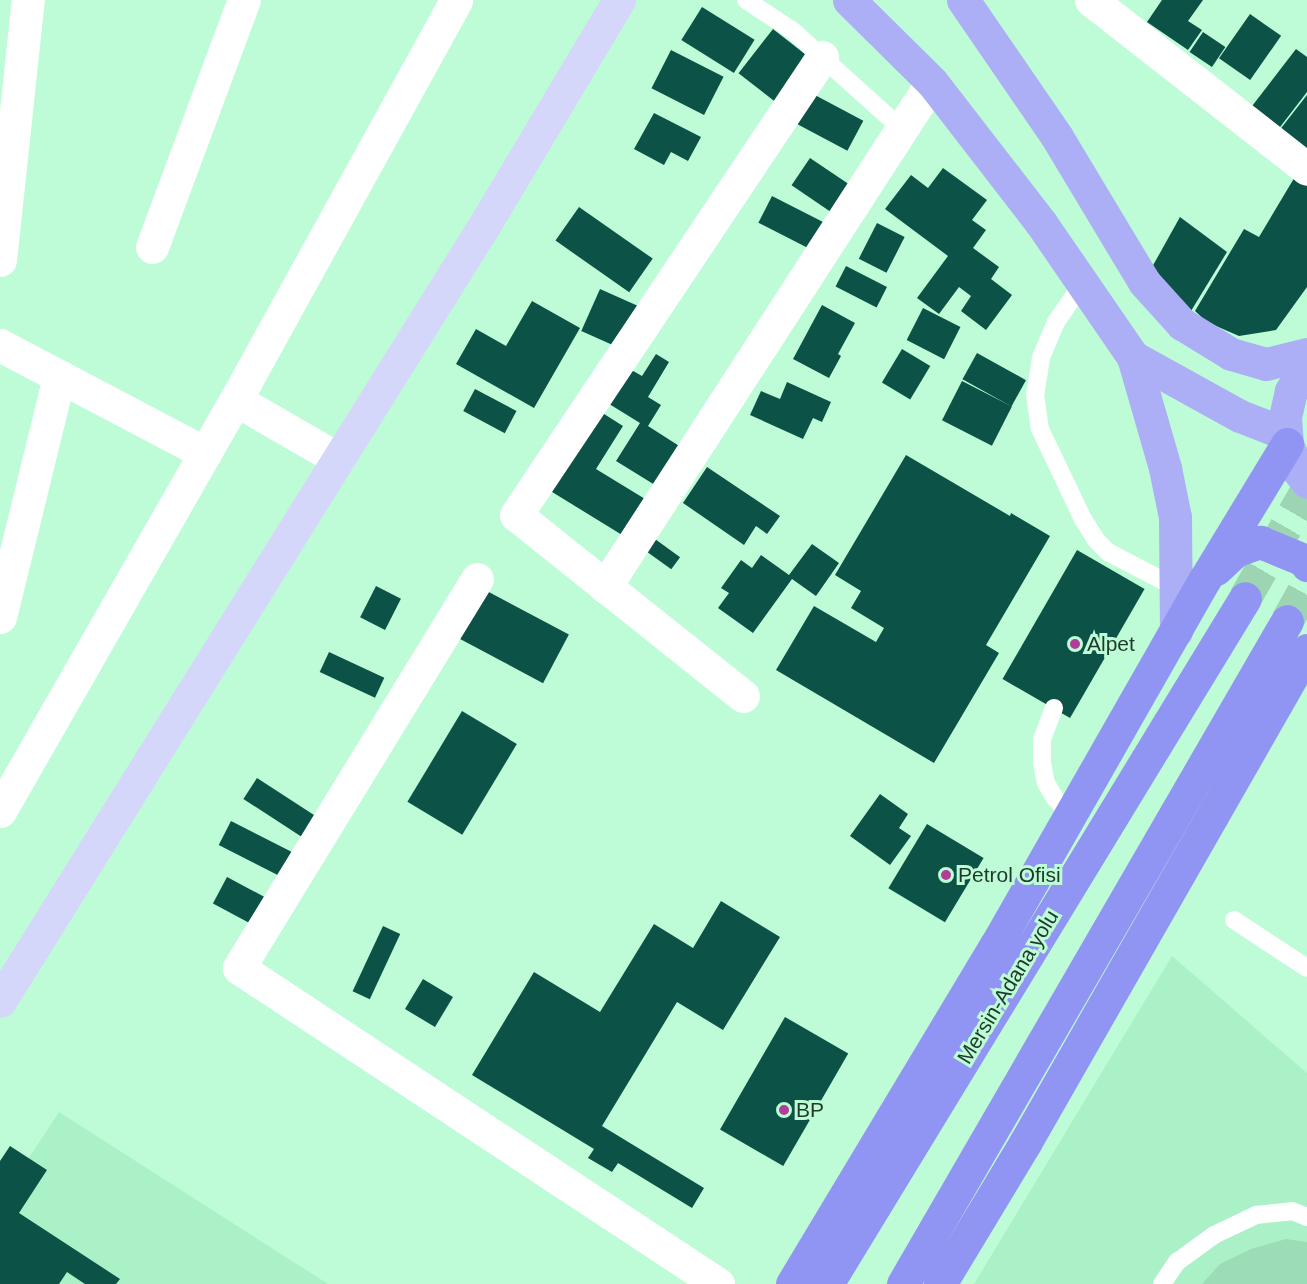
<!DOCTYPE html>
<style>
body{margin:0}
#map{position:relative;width:1307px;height:1284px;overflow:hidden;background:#bdfcd6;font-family:Helvetica,sans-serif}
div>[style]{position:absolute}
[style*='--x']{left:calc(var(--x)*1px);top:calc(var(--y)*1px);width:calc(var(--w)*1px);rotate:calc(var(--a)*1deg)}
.built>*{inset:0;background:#aaf1c8}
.green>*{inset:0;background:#9cdcb6}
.building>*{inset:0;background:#0c5246;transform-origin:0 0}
.trunk-tunnel>*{height:33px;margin-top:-16.5px;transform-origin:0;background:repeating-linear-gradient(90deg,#9dd5b4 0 33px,transparent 0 49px)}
.service>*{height:18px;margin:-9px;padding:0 9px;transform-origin:9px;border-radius:9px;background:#fff}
.minor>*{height:33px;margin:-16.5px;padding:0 16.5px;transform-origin:16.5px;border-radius:16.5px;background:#fff}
.secondary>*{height:33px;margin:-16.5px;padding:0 16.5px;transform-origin:16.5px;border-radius:16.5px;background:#d5d7fa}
.primary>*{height:33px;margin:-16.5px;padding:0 16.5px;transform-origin:16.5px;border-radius:16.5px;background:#acaff6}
.trunk>*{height:33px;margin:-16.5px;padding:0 16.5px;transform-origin:16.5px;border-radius:16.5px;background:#9094f3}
.dots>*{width:16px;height:16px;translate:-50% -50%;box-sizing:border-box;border:3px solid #bdfcd6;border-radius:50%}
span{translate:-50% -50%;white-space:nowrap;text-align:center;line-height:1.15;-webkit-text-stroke:6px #bdfcd6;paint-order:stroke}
.poi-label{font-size:21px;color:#1f392a}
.left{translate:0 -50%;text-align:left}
.street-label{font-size:21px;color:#1f392a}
</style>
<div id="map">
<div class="built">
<div style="clip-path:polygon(1172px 956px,1307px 1073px,1307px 1284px,974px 1284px)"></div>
<div style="clip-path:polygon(59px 1112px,328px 1284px,0 1284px,0 1202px)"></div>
</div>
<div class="green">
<div style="clip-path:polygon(1286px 1239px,1307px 1242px,1307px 1284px,1202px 1284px,1220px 1264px,1251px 1249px)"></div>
</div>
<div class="building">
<div style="clip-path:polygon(1162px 0,1203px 0,1188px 21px,1202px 30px,1188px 50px,1147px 22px)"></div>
<div style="left:702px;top:7px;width:62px;height:39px;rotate:32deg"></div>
<div style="left:1250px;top:14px;width:38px;height:54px;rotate:35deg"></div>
<div style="left:773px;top:29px;width:51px;height:56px;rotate:38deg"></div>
<div style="left:1203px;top:32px;width:27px;height:24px;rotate:34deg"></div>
<div style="clip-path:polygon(1296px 49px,1307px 57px,1307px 92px,1277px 131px,1249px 110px)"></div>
<div style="left:671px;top:50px;width:59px;height:43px;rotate:27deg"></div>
<div style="left:813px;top:94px;width:57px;height:34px;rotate:28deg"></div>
<div style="clip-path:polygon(1307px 95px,1307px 152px,1278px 132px)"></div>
<div style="clip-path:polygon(654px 113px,701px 137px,688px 161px,671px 152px,664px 165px,634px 149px)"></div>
<div style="left:810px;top:158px;width:47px;height:33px;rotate:34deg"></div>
<div style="clip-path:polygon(943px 168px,987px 200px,972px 220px,986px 230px,973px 248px,999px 267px,991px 279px,1012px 295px,986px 330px,961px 311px,971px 296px,959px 287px,939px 314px,917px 298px,948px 256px,885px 209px,911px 175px,928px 188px)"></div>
<div style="clip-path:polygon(1296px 175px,1307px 186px,1307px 287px,1276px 330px,1239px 336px,1207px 322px,1195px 311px,1244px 229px,1259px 237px)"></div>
<div style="left:772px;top:196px;width:65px;height:30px;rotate:27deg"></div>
<div style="left:579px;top:207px;width:90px;height:41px;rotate:35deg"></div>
<div style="clip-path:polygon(1180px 217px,1227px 252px,1191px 311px,1151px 269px)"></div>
<div style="left:877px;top:223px;width:31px;height:40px;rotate:27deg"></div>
<div style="left:846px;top:266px;width:46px;height:23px;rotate:27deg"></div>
<div style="left:600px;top:289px;width:46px;height:46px;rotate:24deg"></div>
<div style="clip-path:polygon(532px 301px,580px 328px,534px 408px,456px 364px,476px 329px,506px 346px)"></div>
<div style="clip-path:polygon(822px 305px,855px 323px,838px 354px,841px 356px,829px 378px,793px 359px)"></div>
<div style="left:923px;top:308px;width:42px;height:36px;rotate:27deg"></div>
<div style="left:902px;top:349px;width:33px;height:39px;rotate:31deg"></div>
<div style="left:977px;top:353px;width:56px;height:30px;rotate:29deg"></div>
<div style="clip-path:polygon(656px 354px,669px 362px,648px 397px,661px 405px,648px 426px,687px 451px,663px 490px,616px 461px,640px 423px,606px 402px,628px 368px,642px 376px)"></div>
<div style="left:962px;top:381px;width:56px;height:44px;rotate:27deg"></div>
<div style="clip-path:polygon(787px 382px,831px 402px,822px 422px,813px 418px,803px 439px,750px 415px,761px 391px,780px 399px)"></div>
<div style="left:475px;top:389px;width:47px;height:25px;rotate:28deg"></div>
<div style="clip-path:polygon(593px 407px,623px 426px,596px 469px,650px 502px,627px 538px,544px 487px)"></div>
<div style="clip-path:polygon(906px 455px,1010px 516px,1011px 513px,1050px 536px,986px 645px,999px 653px,934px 763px,776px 670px,814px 606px,876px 642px,884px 628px,851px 608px,861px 591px,835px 575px)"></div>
<div style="clip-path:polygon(707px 467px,780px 516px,767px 534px,756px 526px,744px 545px,683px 503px)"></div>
<div style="left:655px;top:539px;width:31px;height:15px;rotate:36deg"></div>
<div style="clip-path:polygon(812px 544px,839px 563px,816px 596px,792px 579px,753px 633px,718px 608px,729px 593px,721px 588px,741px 560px,752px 568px,761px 555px,789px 575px)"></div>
<div style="left:1077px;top:550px;width:78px;height:149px;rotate:30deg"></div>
<div style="left:376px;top:586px;width:28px;height:35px;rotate:27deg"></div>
<div style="left:485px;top:590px;width:95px;height:55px;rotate:28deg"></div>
<div style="left:329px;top:652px;width:61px;height:22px;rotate:25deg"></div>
<div style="left:462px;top:711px;width:64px;height:106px;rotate:31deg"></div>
<div style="left:257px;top:778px;width:73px;height:25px;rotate:33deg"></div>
<div style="clip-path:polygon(880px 794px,908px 814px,899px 828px,911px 836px,890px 865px,850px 836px)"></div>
<div style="left:231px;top:821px;width:70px;height:27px;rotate:27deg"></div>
<div style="left:927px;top:824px;width:66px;height:75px;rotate:31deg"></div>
<div style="left:227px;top:877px;width:43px;height:30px;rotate:28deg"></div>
<div style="clip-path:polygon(721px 901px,780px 937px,723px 1030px,677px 1002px,602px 1126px,704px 1188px,692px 1208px,618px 1163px,612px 1172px,588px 1158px,594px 1149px,472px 1075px,534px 972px,600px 1012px,654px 924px,693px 948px)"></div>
<div style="left:383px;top:926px;width:19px;height:72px;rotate:25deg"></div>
<div style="left:423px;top:979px;width:35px;height:35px;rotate:31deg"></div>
<div style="left:785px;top:1017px;width:73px;height:130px;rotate:30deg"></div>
<div style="clip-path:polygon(10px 1146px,47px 1170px,19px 1213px,120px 1279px,116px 1284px,85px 1284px,67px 1272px,59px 1284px,0 1284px,0 1161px)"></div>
</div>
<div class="trunk-tunnel">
<div style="--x:1245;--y:598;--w:125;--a:-60.1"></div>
<div style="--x:1287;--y:621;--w:41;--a:-60.9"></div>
</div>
<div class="service">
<div style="--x:746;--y:0;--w:56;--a:33.4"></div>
<div style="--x:793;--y:31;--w:147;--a:42"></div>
<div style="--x:1083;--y:283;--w:47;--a:124.7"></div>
<div style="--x:1056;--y:322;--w:39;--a:113"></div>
<div style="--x:1041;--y:358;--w:36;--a:99"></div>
<div style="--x:1035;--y:394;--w:35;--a:82"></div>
<div style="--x:1040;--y:429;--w:100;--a:64.5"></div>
<div style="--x:1083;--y:519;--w:25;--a:58"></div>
<div style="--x:1096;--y:540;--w:17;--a:45"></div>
<div style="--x:1108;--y:552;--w:76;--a:27.6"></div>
<div style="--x:1054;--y:708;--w:33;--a:111"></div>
<div style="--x:1042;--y:739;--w:24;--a:90"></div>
<div style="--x:1042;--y:763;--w:20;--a:79"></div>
<div style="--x:1046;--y:783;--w:16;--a:60"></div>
<div style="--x:1054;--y:797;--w:25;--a:47"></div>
<div style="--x:1234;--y:920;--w:87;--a:33.3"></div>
<div style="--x:1162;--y:1284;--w:27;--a:-56"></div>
<div style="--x:1177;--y:1262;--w:46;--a:-36.1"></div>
<div style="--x:1214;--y:1235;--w:47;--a:-25.5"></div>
<div style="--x:1256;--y:1215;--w:36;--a:-6"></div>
<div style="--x:1292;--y:1211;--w:16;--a:22"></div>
</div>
<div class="minor">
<div style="--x:1091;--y:0;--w:274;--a:38"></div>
<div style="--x:152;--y:247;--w:264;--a:-69.6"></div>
<div style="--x:0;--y:260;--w:262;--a:-83.9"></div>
<div style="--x:0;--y:345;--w:232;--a:27.8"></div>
<div style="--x:236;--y:400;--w:118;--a:30"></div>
<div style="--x:477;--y:579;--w:456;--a:121.5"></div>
<div style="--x:239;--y:968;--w:574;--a:33.41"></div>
<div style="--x:605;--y:587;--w:602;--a:-57.08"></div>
<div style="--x:0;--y:617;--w:248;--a:-76.2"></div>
<div style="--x:743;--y:696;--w:290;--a:-141.4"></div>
<div style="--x:516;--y:515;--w:551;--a:-56.25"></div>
<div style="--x:0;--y:811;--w:495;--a:-60.2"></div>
<div style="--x:246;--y:381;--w:435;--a:-61.1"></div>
</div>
<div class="secondary">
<div style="--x:0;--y:1001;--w:916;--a:-58.03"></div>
<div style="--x:485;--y:224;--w:261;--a:-59.1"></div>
</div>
<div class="primary">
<div style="--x:849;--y:0;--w:117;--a:44.7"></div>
<div style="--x:932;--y:82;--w:178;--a:52.3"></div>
<div style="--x:1041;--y:223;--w:163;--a:55.5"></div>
<div style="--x:1133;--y:357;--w:122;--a:28.9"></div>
<div style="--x:1240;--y:416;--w:49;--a:21.4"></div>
<div style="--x:963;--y:0;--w:166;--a:55.5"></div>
<div style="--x:1057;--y:137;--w:169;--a:59"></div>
<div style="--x:1144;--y:282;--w:57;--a:47.9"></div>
<div style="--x:1182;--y:324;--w:57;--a:31.5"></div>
<div style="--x:1231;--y:354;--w:36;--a:16"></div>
<div style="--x:1266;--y:364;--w:42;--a:-13.7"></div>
<div style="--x:1133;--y:357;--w:116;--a:73.9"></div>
<div style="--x:1165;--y:468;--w:50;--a:78.5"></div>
<div style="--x:1175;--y:517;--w:114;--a:89.5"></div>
<div style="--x:1307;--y:366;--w:30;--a:123"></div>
<div style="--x:1291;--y:391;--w:27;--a:103"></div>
<div style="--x:1285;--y:417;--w:27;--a:86"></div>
<div style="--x:1287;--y:444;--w:27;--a:68"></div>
<div style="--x:1297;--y:469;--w:16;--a:52"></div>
</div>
<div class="trunk">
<div style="--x:1216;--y:569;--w:26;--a:-43"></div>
<div style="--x:1235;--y:551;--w:27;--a:-20"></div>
<div style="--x:1260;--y:542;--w:48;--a:22.2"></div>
<div style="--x:1304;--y:560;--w:6;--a:59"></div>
<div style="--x:792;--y:1284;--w:396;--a:-59"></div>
<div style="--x:996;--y:945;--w:421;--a:-60.3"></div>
<div style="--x:1205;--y:579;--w:158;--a:-58.7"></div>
<div style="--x:827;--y:1284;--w:803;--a:-58.64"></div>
<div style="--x:903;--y:1284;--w:766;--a:-59.92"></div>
<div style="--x:940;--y:1284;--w:165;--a:-58.9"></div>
<div style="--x:1025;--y:1143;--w:568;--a:-60.23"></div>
</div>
<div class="dots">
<div style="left:1075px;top:644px;background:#b13d96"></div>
<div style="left:946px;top:875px;background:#b13d96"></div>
<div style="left:784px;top:1110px;background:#b13d96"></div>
</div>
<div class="poi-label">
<span class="left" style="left:1087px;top:644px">Alpet</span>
<span class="left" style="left:958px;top:875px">Petrol Ofisi</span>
<span class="left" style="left:796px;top:1110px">BP</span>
</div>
<div class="street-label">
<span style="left:1008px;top:987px;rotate:-59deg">Mersin-Adana yolu</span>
</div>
</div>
